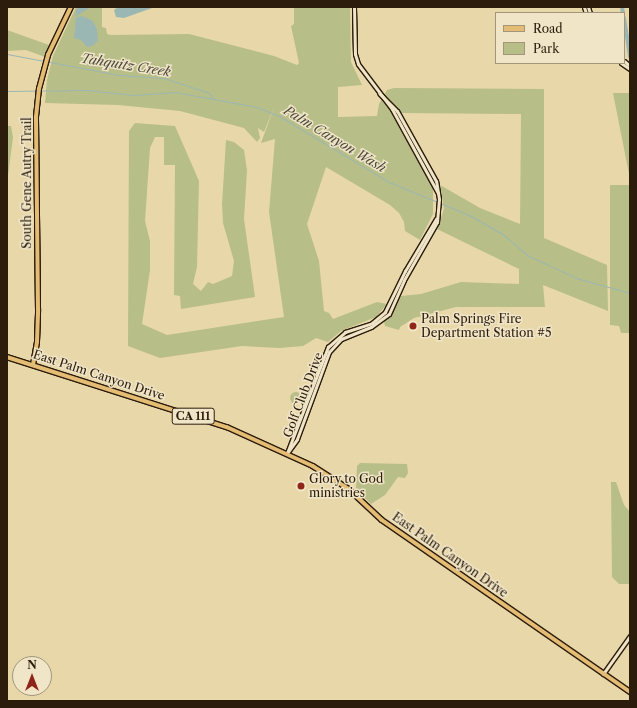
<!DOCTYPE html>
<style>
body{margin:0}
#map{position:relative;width:637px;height:708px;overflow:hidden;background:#e8d7a9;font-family:"Libre Caslon Text",serif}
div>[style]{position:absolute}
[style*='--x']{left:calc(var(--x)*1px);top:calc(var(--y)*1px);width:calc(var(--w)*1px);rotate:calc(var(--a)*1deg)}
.green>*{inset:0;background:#b8be87}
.round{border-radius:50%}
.water>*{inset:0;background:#9bb7b3}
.stream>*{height:1px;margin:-0.5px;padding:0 0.5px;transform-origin:0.5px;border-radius:0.5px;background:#9bb7b3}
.river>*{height:4px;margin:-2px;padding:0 2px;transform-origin:2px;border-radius:2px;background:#9bb7b3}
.roads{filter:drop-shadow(1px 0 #2b1c0c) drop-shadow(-1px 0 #2b1c0c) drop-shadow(0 1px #2b1c0c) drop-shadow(0 -1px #2b1c0c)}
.secondary>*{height:3px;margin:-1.5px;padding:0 1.5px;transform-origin:1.5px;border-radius:1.5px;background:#f0e5c7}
.primary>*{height:3.5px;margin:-1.75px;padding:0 1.75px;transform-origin:1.75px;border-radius:1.75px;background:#e4bc74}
.dots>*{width:11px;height:11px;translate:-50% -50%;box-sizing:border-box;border:2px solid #f0e5c7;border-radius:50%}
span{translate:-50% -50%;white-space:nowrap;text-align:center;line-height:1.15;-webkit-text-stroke:3px #f0e5c7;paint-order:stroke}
.shield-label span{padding:1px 3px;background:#f0e5c7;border:1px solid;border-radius:3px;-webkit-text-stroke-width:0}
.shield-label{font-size:11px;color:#2b1c0c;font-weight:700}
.street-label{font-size:12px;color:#2b1c0c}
.poi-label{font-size:12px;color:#2b1c0c}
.left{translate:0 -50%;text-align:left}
.water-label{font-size:13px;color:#4d4a3e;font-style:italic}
.frame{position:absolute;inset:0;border:8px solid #2b1c0c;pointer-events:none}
.legend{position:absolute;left:495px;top:12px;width:130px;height:52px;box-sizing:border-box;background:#f0e5c7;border:1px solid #a1957c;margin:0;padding:5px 7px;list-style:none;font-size:12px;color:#2b1c0c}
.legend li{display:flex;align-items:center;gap:8px;height:20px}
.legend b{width:20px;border:1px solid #a1957c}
.north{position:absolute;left:12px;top:656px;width:40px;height:40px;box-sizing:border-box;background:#f0e5c7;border:1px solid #a1957c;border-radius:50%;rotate:0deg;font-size:11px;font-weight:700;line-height:16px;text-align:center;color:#2b1c0c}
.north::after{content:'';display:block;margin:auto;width:14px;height:18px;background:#8f2418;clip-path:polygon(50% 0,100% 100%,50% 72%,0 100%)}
</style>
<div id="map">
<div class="green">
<div style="clip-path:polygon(76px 7px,102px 7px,102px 27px,106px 28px,107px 34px,111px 35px,189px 34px,274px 56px,297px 65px,299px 63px,291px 26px,294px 24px,294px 7px,350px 7px,351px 62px,362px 85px,338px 87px,338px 117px,377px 116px,379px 104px,387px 90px,394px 88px,544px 89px,544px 238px,607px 265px,608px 311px,543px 285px,545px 307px,456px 307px,414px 318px,400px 327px,399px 330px,385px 326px,384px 322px,401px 296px,421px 294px,461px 282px,519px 284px,519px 269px,437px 229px,444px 209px,440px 185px,480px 208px,520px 224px,521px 114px,402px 113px,394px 118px,433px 189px,433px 214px,420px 240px,405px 231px,404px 222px,399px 213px,390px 205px,326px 167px,307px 224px,319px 261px,324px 311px,329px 313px,333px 319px,377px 302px,387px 304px,376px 317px,341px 331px,328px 342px,316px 338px,303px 346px,279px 348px,242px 346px,160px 358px,128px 346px,129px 131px,135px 123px,175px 126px,199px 181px,197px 267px,193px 284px,201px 291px,208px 282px,213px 284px,232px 276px,234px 261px,223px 223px,222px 204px,226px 140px,234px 142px,244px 150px,247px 170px,244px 219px,255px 297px,181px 309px,180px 296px,174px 295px,175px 165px,164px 165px,164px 137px,155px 137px,150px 148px,145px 221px,150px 241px,150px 270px,142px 324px,167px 335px,284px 317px,269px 212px,275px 139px,261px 143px,275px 105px,264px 132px,258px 128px,260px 138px,257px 142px,244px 128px,180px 111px,118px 105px,45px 103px,47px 80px,53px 56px)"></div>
<div style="clip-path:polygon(7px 30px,49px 45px,45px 57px,26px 50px,7px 51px)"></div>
<div style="clip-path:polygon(613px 93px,630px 93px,630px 179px)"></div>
<div style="clip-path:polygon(7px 126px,11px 126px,13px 137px,7px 184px)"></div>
<div style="clip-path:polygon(610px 185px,630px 185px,630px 333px,621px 333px,619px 326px,610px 325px)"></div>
<div class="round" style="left:290px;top:392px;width:12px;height:12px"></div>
<div style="clip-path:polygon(360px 463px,407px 464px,408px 473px,405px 478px,398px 477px,385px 495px,371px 504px,356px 489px,357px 466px)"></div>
<div style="clip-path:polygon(611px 482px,616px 482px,624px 505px,630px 512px,630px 584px,619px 584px,612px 577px)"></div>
</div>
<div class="water">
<div style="clip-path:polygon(77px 7px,91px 7px,75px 17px)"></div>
<div style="clip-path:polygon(118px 7px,155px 7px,124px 18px,116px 17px,114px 10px)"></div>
<div style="clip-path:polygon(81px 16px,92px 20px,97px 29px,98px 41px,92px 46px,87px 47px,81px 40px,74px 38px,76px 18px)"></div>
</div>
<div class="stream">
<div style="--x:7;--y:54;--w:114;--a:10.6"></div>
<div style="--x:119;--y:75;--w:45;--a:3.8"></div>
<div style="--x:164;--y:78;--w:47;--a:18.4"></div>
<div style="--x:209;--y:93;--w:6;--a:51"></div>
<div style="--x:7;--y:91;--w:81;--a:-0.7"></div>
<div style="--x:88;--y:90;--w:45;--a:6.3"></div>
<div style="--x:133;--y:95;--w:42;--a:-4.1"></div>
<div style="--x:175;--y:92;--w:83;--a:10.4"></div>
<div style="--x:257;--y:107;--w:24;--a:22"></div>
<div style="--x:279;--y:116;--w:128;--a:31"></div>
<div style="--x:389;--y:182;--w:89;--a:22.5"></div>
<div style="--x:471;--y:216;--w:38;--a:30"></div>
<div style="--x:504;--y:235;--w:30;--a:41"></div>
<div style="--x:527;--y:255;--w:54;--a:25.1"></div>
<div style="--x:576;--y:278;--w:56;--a:15.5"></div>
</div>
<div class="river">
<div style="--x:622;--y:7;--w:6;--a:81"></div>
<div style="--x:624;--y:18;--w:39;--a:81"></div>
</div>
<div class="roads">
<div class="secondary">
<div style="--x:354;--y:7;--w:47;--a:88.8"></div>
<div style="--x:355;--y:54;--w:10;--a:73"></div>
<div style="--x:358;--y:64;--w:56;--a:52.9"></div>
<div style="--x:392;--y:109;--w:96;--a:61.3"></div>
<div style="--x:584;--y:7;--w:6;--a:72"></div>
<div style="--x:588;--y:7;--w:6;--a:72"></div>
<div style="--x:624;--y:61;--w:8;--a:40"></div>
<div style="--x:621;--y:63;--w:11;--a:34"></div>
<div style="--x:287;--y:453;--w:17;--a:-54"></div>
<div style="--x:297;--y:439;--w:93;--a:-69.8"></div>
<div style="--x:329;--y:352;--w:18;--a:-47"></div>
<div style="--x:341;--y:339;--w:32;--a:-22"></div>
<div style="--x:371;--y:327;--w:22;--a:-36"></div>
<div style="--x:389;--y:314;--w:37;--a:-66"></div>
<div style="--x:404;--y:280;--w:67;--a:-60.4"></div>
<div style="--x:437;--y:222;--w:23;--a:-85"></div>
<div style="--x:439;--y:199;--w:18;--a:-99"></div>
<div style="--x:436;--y:181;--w:80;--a:-119.1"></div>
<div style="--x:397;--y:111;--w:25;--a:-135"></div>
<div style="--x:287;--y:453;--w:114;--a:-68.9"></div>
<div style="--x:328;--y:347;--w:23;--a:-41"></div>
<div style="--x:345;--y:332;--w:28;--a:-18"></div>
<div style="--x:372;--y:323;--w:17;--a:-40"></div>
<div style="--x:385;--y:312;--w:46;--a:-64"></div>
<div style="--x:405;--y:271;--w:61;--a:-59.2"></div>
<div style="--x:603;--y:674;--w:47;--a:-54.6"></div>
</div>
<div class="primary">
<div style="--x:7;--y:357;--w:231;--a:17.7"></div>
<div style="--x:227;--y:427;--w:94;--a:24.4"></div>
<div style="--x:313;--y:466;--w:43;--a:32.6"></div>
<div style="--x:349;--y:489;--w:45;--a:43.2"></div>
<div style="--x:382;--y:520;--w:302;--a:34.7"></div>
<div style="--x:33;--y:365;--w:23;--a:-80"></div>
<div style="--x:37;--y:342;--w:32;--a:-88"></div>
<div style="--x:38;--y:310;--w:193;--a:-90.6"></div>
<div style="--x:36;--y:117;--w:28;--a:-84"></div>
<div style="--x:39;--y:89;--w:35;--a:-75"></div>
<div style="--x:48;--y:55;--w:53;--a:-64.4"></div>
</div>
</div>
<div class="dots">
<div style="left:413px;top:326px;background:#8f2418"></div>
<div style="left:301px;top:486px;background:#8f2418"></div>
</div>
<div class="shield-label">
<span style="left:193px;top:416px">CA 111</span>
</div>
<div class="street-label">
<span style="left:27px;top:183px;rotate:-90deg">South Gene Autry Trail</span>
<span style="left:99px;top:375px;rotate:18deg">East Palm Canyon Drive</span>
<span style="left:303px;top:395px;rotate:-69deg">Golf Club Drive</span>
<span style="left:450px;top:555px;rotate:35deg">East Palm Canyon Drive</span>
</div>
<div class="poi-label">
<span class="left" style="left:421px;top:326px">Palm Springs Fire<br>Department Station #5</span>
<span class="left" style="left:309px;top:486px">Glory to God<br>ministries</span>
</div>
<div class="water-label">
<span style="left:126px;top:65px;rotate:9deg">Tahquitz Creek</span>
<span style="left:335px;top:139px;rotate:31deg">Palm Canyon Wash</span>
</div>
<div class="frame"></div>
<ul class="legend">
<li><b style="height:5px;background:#e4bc74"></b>Road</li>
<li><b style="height:11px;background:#b8be87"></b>Park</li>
</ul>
<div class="north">N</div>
</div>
